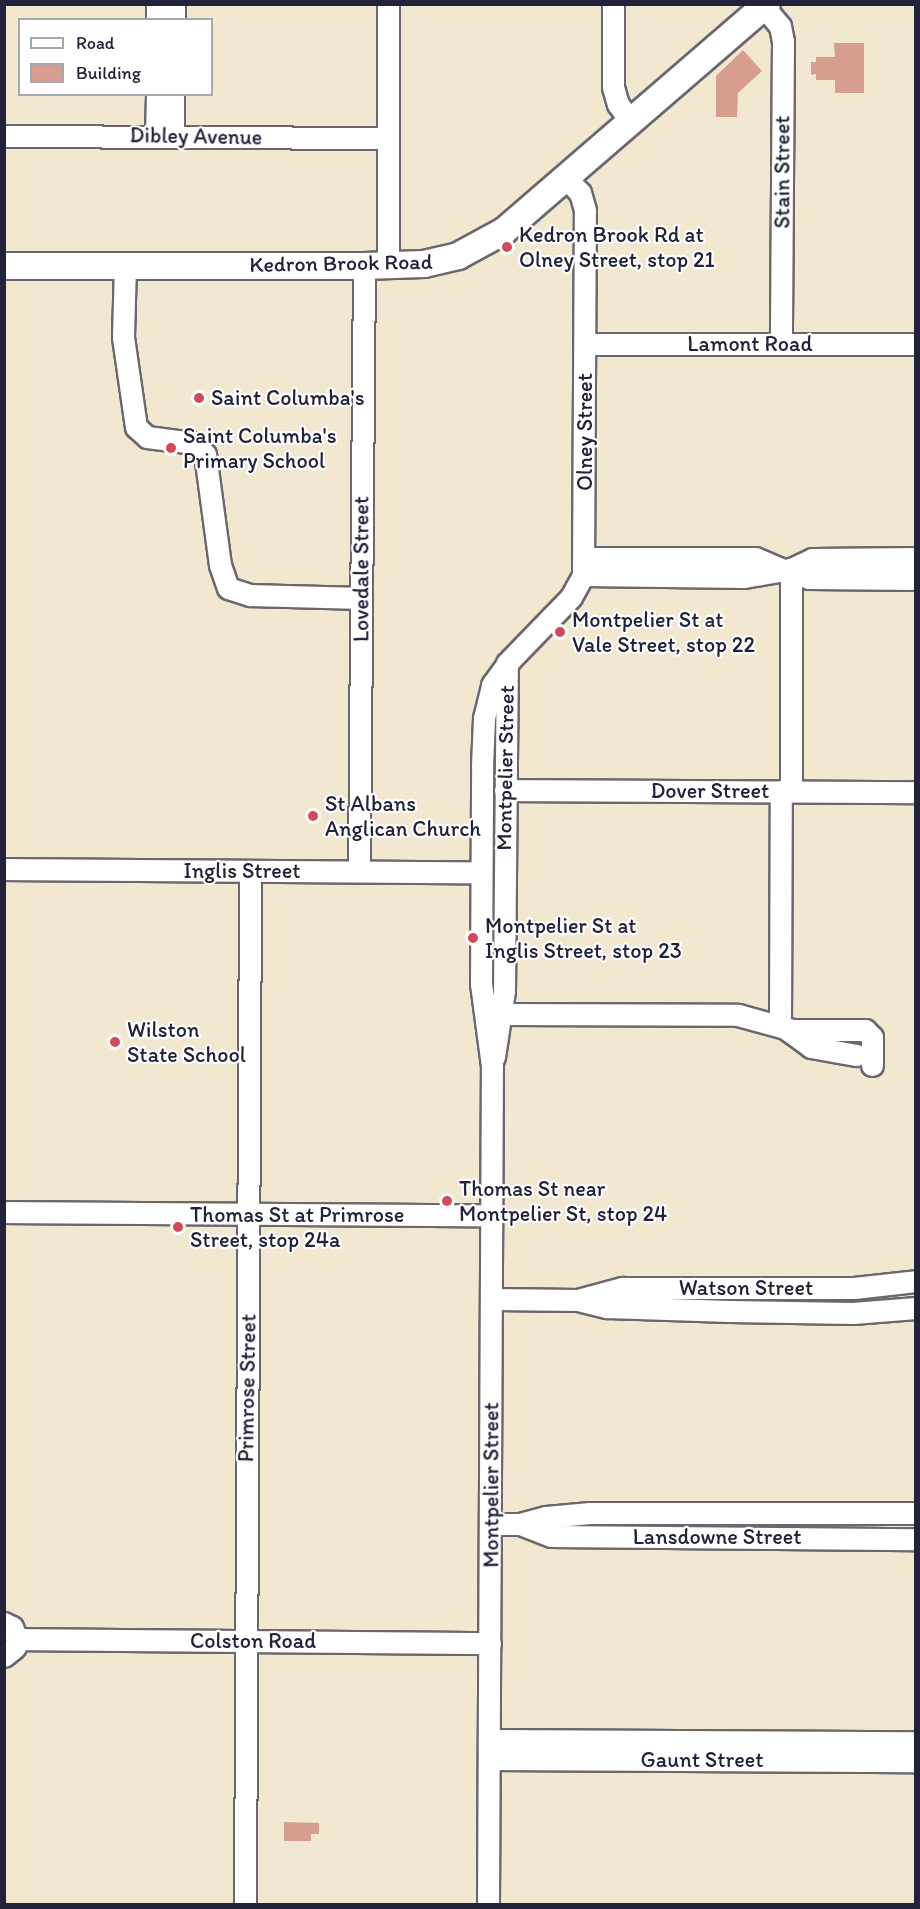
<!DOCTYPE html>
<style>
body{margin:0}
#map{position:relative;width:920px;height:1909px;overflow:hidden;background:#f2e8d0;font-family:Itim,sans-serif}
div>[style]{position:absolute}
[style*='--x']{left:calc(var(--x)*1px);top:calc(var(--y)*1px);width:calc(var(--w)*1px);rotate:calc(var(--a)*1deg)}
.building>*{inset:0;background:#d79e90}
.roads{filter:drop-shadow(2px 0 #6b676f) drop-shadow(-2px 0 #6b676f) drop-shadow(0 2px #6b676f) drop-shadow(0 -2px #6b676f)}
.minor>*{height:21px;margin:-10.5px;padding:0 10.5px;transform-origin:10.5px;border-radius:10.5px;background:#fff}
.major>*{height:26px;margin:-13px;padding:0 13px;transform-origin:13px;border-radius:13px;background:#fff}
.dots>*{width:16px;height:16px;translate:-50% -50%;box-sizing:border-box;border:3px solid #fff;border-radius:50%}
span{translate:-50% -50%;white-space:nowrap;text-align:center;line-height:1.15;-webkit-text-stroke:4.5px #fff;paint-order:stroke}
.street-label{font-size:22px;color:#22223b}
.poi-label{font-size:22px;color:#22223b}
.left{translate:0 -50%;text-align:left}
.frame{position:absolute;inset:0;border:6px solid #22223b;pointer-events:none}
.legend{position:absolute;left:18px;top:18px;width:195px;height:78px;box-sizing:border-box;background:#fff;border:2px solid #a7a7b1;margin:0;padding:8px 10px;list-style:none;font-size:18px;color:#22223b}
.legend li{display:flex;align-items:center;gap:12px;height:30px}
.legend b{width:30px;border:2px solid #a7a7b1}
</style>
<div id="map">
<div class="building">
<div style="clip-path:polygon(834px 43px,864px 43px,864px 93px,835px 93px,835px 80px,816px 80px,816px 74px,811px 75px,811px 62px,816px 62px,816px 57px,835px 57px)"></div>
<div style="clip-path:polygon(743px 50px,762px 71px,738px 93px,737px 117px,716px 117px,716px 76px)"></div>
<div style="clip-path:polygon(284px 1822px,319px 1823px,319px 1834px,311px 1834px,311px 1841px,284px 1841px)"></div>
</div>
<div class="roads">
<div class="minor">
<div style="--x:388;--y:4;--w:262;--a:90"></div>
<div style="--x:613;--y:4;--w:83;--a:90"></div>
<div style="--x:613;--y:87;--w:18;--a:74"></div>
<div style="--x:618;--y:104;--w:22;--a:54"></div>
<div style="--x:764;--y:7;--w:25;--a:50"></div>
<div style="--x:780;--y:26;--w:15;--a:79"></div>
<div style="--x:783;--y:41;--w:303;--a:90.4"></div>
<div style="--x:157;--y:20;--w:16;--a:-90"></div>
<div style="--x:174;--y:20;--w:16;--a:-90"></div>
<div style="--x:156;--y:135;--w:41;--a:-88.6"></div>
<div style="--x:4;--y:136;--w:384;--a:0.3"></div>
<div style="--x:173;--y:136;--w:42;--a:-90"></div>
<div style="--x:125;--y:265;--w:72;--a:91.6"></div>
<div style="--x:123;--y:337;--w:91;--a:81.8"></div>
<div style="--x:136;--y:427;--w:15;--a:42"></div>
<div style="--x:147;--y:437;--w:46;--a:7.4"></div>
<div style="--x:193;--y:443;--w:16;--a:43"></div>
<div style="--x:205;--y:454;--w:112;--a:82.3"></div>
<div style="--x:220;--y:565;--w:24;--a:71"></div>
<div style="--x:228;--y:588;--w:23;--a:18"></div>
<div style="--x:250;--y:595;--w:111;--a:1.5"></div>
<div style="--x:585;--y:344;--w:331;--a:0"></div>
<div style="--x:584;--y:558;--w:171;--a:0"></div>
<div style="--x:755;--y:558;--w:28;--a:23"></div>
<div style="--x:791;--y:569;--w:20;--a:27"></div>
<div style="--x:809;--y:578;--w:107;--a:0.5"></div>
<div style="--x:583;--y:575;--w:161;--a:0.7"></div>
<div style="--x:744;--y:577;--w:48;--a:-9.7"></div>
<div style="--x:791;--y:569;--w:23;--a:-25"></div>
<div style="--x:812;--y:559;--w:104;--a:-0.6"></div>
<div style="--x:505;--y:790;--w:411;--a:0.3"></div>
<div style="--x:791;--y:791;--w:222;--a:-90"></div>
<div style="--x:4;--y:869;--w:476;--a:0.4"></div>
<div style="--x:359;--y:871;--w:605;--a:-89.53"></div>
<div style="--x:503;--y:1014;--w:235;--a:0.2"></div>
<div style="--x:738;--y:1015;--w:57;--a:15.3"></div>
<div style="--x:793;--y:1030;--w:72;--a:0"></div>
<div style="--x:865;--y:1030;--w:10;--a:45"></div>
<div style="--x:872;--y:1037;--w:28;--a:90"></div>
<div style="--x:780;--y:1025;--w:234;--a:-89.8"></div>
<div style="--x:785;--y:1028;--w:32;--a:36"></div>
<div style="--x:811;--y:1047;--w:46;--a:10.1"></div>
<div style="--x:494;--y:1057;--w:67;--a:-81.4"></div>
<div style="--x:504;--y:991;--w:328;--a:-89.5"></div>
<div style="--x:4;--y:1212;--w:488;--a:0.4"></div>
<div style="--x:492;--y:1299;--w:86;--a:0.7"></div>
<div style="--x:578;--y:1300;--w:30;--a:14"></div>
<div style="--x:607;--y:1307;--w:122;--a:1.9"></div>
<div style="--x:729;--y:1311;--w:124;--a:0.9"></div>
<div style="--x:853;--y:1313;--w:63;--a:-4.5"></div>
<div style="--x:578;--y:1300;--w:46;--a:-15.3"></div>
<div style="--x:622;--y:1288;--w:232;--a:0"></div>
<div style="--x:854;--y:1288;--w:62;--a:-6.4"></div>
<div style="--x:491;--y:1524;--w:29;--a:0"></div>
<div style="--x:520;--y:1524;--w:27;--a:-15"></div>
<div style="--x:546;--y:1517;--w:44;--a:-5.2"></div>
<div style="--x:590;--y:1513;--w:326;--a:0"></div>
<div style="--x:520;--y:1524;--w:33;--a:21"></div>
<div style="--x:551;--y:1536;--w:365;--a:0.5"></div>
<div style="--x:4;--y:1623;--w:9;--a:27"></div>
<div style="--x:12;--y:1627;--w:13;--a:67"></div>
<div style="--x:17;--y:1639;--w:8;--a:104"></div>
<div style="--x:15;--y:1647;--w:14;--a:141"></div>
<div style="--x:17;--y:1639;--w:473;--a:0.5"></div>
<div style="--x:489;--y:1740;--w:427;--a:0.3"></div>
<div style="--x:489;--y:1759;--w:427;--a:0.3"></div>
<div style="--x:245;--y:1904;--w:1033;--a:-89.72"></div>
<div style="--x:488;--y:1904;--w:838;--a:-89.73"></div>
<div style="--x:492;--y:1066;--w:83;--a:-97.6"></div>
<div style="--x:481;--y:984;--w:218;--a:-89.7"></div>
<div style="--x:482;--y:766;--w:48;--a:-87.6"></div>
<div style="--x:484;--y:718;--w:34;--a:-76"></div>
<div style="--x:492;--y:685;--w:32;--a:-54"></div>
<div style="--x:511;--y:659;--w:86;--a:-45.9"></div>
<div style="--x:571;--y:597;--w:25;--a:-61"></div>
<div style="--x:583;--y:575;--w:365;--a:-89.7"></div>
<div style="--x:585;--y:210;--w:18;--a:-106"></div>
<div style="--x:580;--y:193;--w:21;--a:-133"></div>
</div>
<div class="major">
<div style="--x:4;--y:266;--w:360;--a:0"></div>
<div style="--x:364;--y:266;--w:60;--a:-1.9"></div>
<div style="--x:424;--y:264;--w:35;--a:-13"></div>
<div style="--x:458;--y:256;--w:52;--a:-28.5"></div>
<div style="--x:504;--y:231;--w:347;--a:-40.8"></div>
</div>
</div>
<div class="dots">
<div style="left:507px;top:247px;background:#d1495b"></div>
<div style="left:199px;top:398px;background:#d1495b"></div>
<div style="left:171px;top:448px;background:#d1495b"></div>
<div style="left:560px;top:632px;background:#d1495b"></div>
<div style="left:313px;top:816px;background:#d1495b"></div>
<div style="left:473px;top:938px;background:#d1495b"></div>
<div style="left:115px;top:1042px;background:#d1495b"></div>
<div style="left:447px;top:1201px;background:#d1495b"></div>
<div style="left:178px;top:1227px;background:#d1495b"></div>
</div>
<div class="street-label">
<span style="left:196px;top:136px;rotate:1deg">Dibley Avenue</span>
<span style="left:782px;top:172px;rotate:-90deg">Stain Street</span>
<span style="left:341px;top:263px;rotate:-1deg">Kedron Brook Road</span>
<span style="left:750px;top:344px">Lamont Road</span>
<span style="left:585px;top:432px;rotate:-90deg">Olney Street</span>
<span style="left:361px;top:569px;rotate:-90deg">Lovedale Street</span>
<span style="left:505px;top:768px;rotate:-89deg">Montpelier Street</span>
<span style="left:710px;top:791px">Dover Street</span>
<span style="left:242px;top:871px">Inglis Street</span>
<span style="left:746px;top:1288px">Watson Street</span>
<span style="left:247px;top:1388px;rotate:-89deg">Primrose Street</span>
<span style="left:491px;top:1485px;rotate:-90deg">Montpelier Street</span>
<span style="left:717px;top:1537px">Lansdowne Street</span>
<span style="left:253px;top:1641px">Colston Road</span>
<span style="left:702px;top:1760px">Gaunt Street</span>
</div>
<div class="poi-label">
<span class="left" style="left:519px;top:247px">Kedron Brook Rd at<br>Olney Street, stop 21</span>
<span class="left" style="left:211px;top:398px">Saint Columba's</span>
<span class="left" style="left:183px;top:448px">Saint Columba's<br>Primary School</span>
<span class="left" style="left:572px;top:632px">Montpelier St at<br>Vale Street, stop 22</span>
<span class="left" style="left:325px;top:816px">St Albans<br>Anglican Church</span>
<span class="left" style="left:485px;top:938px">Montpelier St at<br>Inglis Street, stop 23</span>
<span class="left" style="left:127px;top:1042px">Wilston<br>State School</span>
<span class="left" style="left:459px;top:1201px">Thomas St near<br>Montpelier St, stop 24</span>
<span class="left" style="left:190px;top:1227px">Thomas St at Primrose<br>Street, stop 24a</span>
</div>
<div class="frame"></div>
<ul class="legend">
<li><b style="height:8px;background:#fff"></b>Road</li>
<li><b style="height:16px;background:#d79e90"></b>Building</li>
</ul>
</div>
